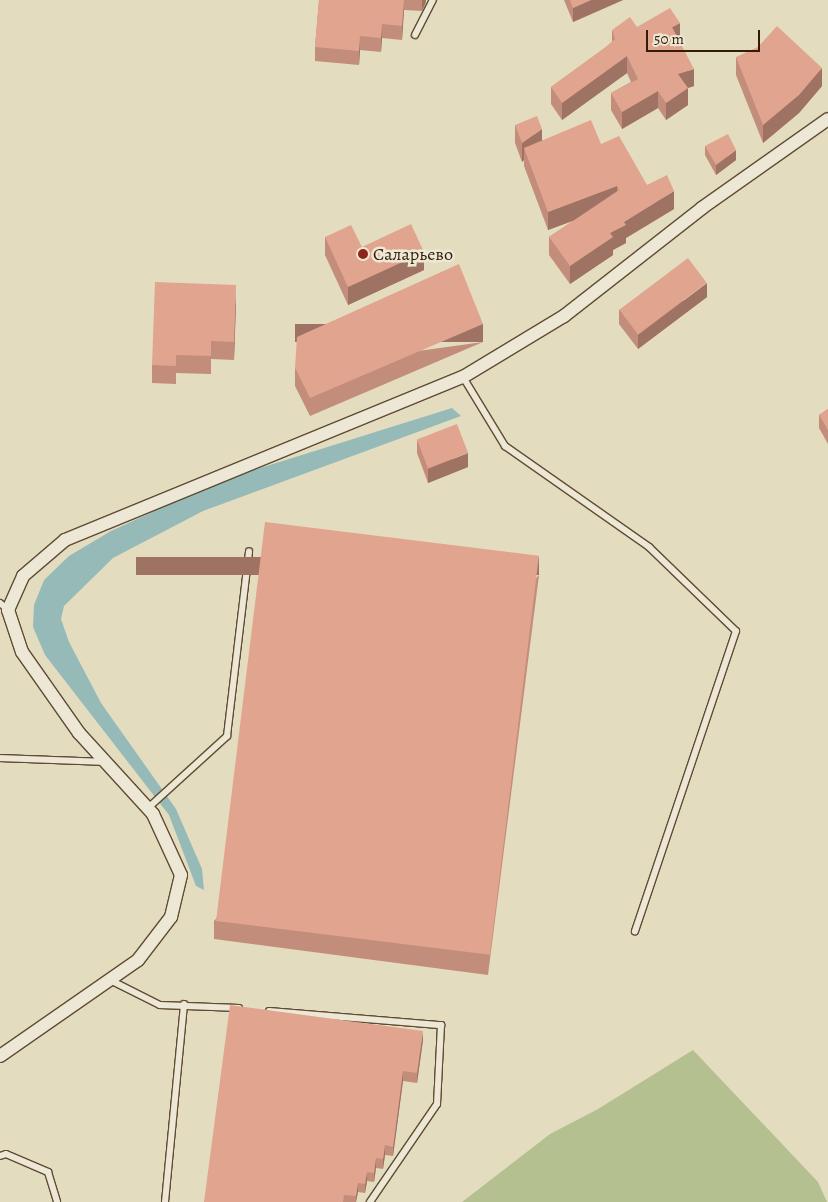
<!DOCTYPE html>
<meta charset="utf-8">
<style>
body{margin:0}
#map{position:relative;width:828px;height:1202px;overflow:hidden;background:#e4dcbf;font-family:Alegreya,serif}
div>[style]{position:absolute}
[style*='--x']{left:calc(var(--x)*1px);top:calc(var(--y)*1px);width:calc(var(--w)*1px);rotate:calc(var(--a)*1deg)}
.green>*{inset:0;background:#b5c091}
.water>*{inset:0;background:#96bab7}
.roads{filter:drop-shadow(1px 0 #5f4b34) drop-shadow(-1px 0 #5f4b34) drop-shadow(0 1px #5f4b34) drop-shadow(0 -1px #5f4b34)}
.lane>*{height:6px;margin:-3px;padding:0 3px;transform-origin:3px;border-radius:3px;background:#ede8d5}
.street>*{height:12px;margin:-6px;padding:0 6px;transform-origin:6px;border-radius:6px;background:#ede8d5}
.wall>*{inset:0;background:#c28d7b}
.shaded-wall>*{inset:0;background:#9e7364;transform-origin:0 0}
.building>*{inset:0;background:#e1a48f;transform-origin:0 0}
.dots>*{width:14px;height:14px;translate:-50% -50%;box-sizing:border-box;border:2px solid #ede8d5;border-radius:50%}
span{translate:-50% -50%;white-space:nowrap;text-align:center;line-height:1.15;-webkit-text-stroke:5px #ede8d5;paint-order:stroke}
.poi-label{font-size:18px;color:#331b05}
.left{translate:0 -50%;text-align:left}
.scale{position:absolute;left:646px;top:30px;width:114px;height:22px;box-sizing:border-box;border:2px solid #331b05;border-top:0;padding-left:6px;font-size:15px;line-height:18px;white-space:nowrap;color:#331b05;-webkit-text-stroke:4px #ede8d5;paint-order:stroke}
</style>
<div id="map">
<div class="green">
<div style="clip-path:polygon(693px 1050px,818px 1182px,827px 1202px,462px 1202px,550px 1134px,598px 1109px)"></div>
</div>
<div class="water">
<div style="clip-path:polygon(452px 408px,461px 416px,203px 511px,113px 558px,64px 606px,61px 619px,69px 642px,101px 703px,176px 809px,202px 869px,204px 890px,196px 886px,169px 815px,45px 655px,33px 627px,34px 605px,44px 580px,69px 556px,111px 531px,222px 480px)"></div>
</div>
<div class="roads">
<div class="lane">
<div style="--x:415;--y:35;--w:39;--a:-63"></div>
<div style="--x:463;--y:377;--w:81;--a:58.7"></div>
<div style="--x:505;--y:446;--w:176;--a:35"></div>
<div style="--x:649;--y:547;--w:121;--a:44"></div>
<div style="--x:736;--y:631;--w:317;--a:108.6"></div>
<div style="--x:0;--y:603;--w:11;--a:41"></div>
<div style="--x:0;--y:758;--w:104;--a:2.2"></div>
<div style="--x:148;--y:808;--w:107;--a:-42.3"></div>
<div style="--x:227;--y:736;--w:186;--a:-83.2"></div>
<div style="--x:110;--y:980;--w:56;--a:26.6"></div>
<div style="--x:160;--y:1005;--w:79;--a:2.2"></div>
<div style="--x:269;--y:1011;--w:173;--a:4.7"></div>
<div style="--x:441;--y:1025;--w:79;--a:92.9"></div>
<div style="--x:437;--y:1104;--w:119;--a:124.4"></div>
<div style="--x:0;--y:1156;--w:6;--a:-18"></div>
<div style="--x:6;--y:1154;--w:46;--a:23.2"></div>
<div style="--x:48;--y:1172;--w:31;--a:73"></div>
<div style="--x:165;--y:1202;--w:199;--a:-84.5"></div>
</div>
<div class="street">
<div style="--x:0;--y:1056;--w:168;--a:-34.8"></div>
<div style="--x:138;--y:960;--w:54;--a:-52.5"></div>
<div style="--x:171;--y:917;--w:43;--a:-76.6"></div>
<div style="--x:181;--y:875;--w:67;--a:-114.7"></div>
<div style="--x:153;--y:814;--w:110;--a:-132.4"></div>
<div style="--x:79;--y:733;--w:99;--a:-125.1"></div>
<div style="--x:22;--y:652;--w:44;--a:-108.4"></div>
<div style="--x:8;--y:610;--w:37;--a:-66"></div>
<div style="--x:23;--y:576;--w:55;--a:-40.6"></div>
<div style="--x:65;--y:540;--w:430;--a:-22.3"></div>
<div style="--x:463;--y:377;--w:118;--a:-31.1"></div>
<div style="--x:564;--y:316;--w:175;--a:-38"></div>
<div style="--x:702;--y:208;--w:154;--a:-35.2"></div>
</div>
</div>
<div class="wall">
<div style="clip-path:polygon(319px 0,426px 0,426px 2px,422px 11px,404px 10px,402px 40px,382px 38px,381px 52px,360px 50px,359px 65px,315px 61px,315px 47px)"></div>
<div style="clip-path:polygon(564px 0,623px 0,573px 22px)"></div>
<div style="clip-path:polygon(637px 27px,680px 40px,679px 41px,694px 86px,688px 88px,688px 105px,666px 120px,658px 108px,622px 129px,611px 110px,611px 93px,631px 82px,627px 73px,562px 120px,551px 104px,551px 87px,606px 47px,612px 42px,612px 30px)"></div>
<div style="clip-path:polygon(736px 57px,822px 86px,799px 113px,763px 143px,736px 75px)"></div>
<div style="clip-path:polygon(515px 125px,542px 140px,601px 144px,674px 209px,626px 238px,626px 243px,613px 250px,613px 255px,570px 284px,549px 255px,549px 237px,573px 221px,548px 230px,524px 166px,524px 160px,522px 162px,515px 143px)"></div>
<div style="clip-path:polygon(705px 146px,736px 160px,716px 175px,705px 155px)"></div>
<div style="clip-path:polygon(325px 237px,362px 247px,424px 270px,348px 305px,325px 255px)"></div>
<div style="clip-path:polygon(707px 297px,638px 349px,619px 324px,619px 310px)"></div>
<div style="clip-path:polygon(236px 303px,234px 360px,211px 359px,211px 374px,176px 373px,176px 384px,152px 383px,152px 365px)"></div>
<div style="clip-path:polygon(483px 342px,310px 416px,295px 386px,295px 368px)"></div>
<div style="clip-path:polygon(828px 409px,828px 444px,819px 428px,819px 415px)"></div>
<div style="clip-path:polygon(417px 440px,468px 467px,428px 483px,417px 453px)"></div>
<div style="clip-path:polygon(539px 575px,488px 975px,214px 939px,214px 921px)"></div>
<div style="clip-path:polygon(423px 1040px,417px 1083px,403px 1081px,393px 1156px,385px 1155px,383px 1169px,376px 1168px,374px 1182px,367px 1181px,365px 1193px,358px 1192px,356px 1202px,204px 1202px)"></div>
</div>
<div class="shaded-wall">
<div style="clip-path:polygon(404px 0,404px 10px,402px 40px,402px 26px)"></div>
<div style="clip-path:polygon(422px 0,426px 0,426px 2px,422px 11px)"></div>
<div style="clip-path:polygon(591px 0,623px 0,573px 22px,573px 8px)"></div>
<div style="clip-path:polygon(680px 23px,680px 40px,672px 44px,672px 27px)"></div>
<div style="clip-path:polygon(382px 24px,382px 38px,381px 52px,381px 38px)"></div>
<div style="clip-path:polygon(360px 36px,360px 50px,359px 65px,359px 51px)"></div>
<div style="clip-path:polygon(627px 56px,627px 73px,562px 120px,562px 103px)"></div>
<div style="clip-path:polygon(822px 68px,822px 86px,799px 113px,763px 143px,763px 125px)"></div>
<div style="clip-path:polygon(694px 69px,694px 86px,678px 91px,678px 74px)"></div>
<div style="clip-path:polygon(688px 88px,688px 105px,666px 120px,666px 103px)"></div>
<div style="clip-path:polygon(658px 91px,658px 108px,622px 129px,622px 112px)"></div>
<div style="clip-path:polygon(542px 129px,542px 147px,524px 148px,524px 160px,522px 162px,522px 143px)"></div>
<div style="clip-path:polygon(736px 150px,736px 160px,716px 175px,716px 165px)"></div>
<div style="clip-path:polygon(617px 186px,617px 204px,548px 230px,548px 212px)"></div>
<div style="clip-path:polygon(674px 191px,674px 209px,626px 238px,626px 243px,613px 250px,613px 255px,570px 284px,570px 266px,624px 222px)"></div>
<div style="clip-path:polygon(424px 252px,424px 270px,348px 305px,348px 287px)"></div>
<div style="clip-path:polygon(707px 283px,707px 297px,638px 349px,638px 335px)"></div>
<div style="clip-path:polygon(236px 285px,236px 303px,234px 360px,234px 342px)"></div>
<div style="left:483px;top:324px;width:18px;height:188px;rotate:90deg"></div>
<div style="clip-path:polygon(468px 453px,468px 467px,428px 483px,428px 469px)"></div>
<div style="left:539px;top:557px;width:18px;height:403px;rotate:90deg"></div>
<div style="clip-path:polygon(423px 1031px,423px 1040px,417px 1083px,417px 1073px)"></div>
<div style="clip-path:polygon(403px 1071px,403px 1081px,393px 1156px,393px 1147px)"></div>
<div style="clip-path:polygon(385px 1145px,385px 1155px,383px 1169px,383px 1159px)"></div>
<div style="clip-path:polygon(376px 1158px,376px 1168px,374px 1182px,374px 1173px)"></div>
<div style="clip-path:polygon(367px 1172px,367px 1181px,365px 1193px,365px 1184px)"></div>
<div style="clip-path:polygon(358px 1183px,358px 1192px,356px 1202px,356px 1196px)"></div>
</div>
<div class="building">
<div style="clip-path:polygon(319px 0,404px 0,402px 26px,382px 24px,381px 38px,360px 36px,359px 51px,315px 47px)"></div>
<div style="clip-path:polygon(570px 0,591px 0,573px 8px)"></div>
<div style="clip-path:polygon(670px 8px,680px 23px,672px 27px,694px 69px,678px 74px,688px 88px,666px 103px,658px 91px,622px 112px,611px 93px,638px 79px,627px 56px,562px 103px,551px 87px,606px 47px,615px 39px,612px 30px,630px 17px,637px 27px)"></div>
<div style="clip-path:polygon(777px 26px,822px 68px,799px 95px,763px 125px,736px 57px,758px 47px)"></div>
<div style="clip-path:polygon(537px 116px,542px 129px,522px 143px,515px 125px)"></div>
<div style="clip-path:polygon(591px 120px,601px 144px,619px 136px,647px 185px,667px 175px,674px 191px,624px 222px,626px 225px,610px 233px,613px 237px,570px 266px,549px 237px,619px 190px,617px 186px,548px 212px,524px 148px)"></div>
<div style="clip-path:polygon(728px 134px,736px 150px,716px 165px,705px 146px)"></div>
<div style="clip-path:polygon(411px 224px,424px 252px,348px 287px,325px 237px,351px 225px,362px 247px)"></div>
<div style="left:688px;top:258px;width:31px;height:86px;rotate:53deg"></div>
<div style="clip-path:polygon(459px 264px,483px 324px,310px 398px,295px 368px,297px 337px)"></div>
<div style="clip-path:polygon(155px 282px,236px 285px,234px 342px,211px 341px,211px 356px,176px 355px,176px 366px,152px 365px)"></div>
<div style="clip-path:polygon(828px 409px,828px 430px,819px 415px)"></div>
<div style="left:457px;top:424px;width:31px;height:43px;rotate:69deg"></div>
<div style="left:265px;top:522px;width:276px;height:402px;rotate:7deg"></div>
<div style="clip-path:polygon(230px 1005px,423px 1031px,417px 1073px,403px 1071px,393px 1147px,385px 1145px,383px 1159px,376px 1158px,374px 1173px,367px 1172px,365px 1184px,358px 1183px,356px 1196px,344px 1195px,343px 1202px,204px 1202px)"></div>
</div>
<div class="dots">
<div style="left:363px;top:254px;background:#8f2418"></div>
</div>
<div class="poi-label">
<span class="left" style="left:373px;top:254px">Саларьево</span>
</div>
<div class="scale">50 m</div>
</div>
